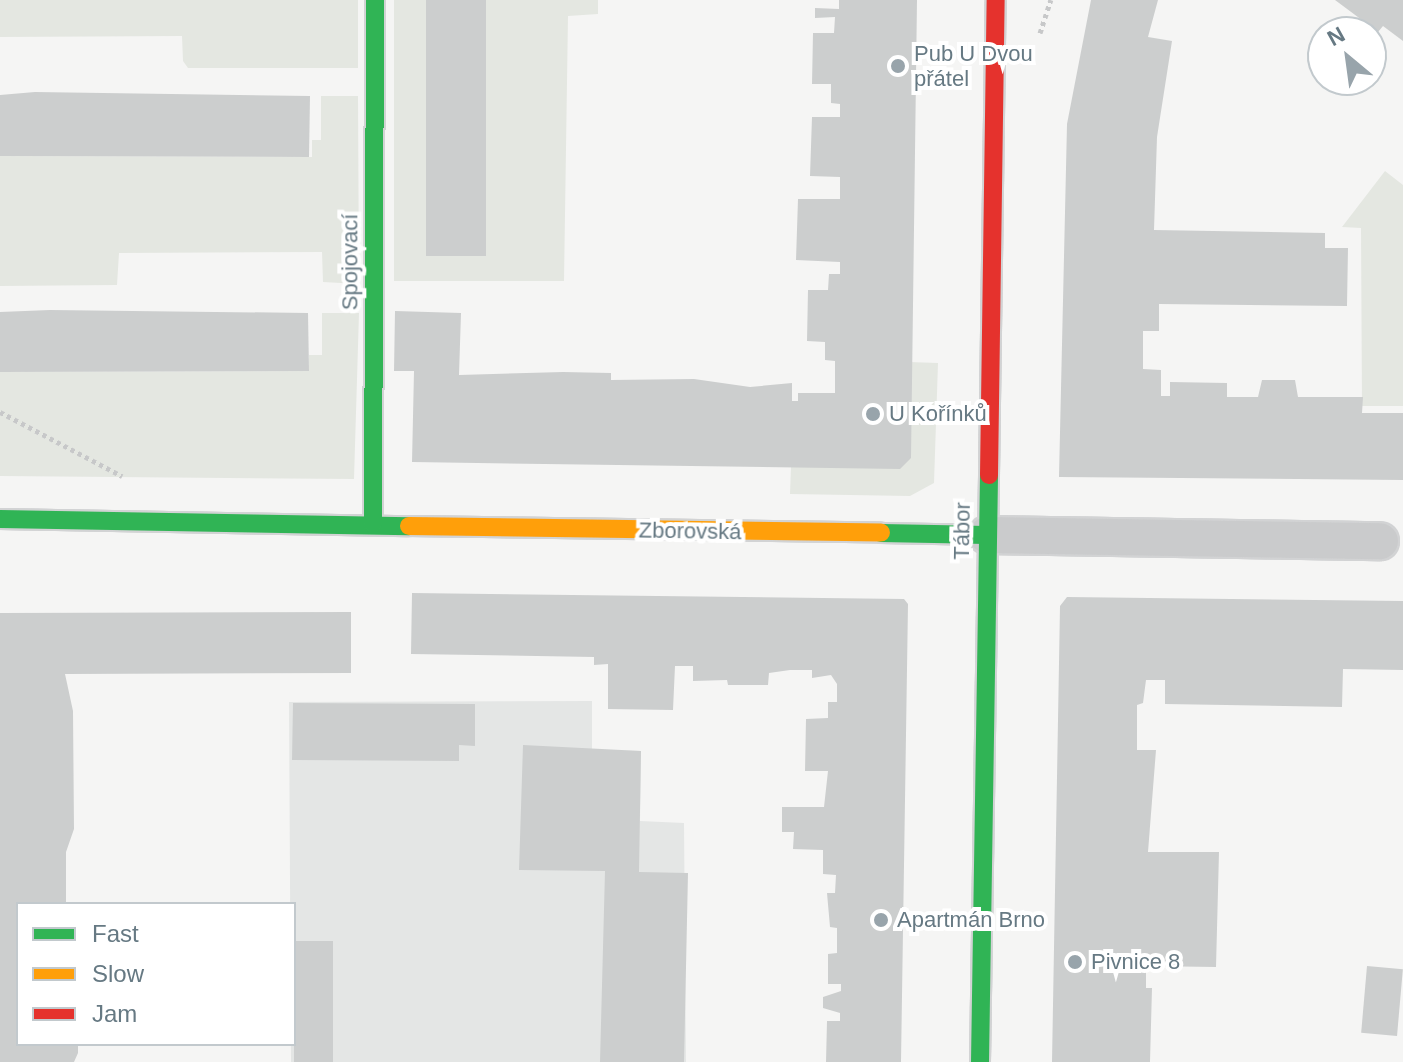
<!DOCTYPE html>
<meta charset="utf-8">
<style>
body{margin:0}
#map{position:relative;width:1403px;height:1062px;overflow:hidden;background:#f5f5f4;font-family:Helvetica,sans-serif}
div>[style]{position:absolute}
[style*='--x']{left:calc(var(--x)*1px);top:calc(var(--y)*1px);width:calc(var(--w)*1px);rotate:calc(var(--a)*1deg)}
.built>*{inset:0;background:#e4e6e5}
.green>*{inset:0;background:#e4e7e1}
.building>*{inset:0;background:#cccece;transform-origin:0 0}
.path>*{height:5px;margin-top:-2.5px;transform-origin:0;background:repeating-linear-gradient(90deg,#c7c8c9 0 4px,transparent 0 8px)}
.roads{filter:drop-shadow(2px 0 #d2d3d4) drop-shadow(-2px 0 #d2d3d4) drop-shadow(0 2px #d2d3d4) drop-shadow(0 -2px #d2d3d4)}
.street>*{height:36px;margin:-18px;padding:0 18px;transform-origin:18px;border-radius:18px;background:#cacbcc}
.fast>*{height:18px;margin:-9px;padding:0 9px;transform-origin:9px;border-radius:9px;background:#30b455}
.slow>*{height:18px;margin:-9px;padding:0 9px;transform-origin:9px;border-radius:9px;background:#ff9f0a}
.jam>*{height:18px;margin:-9px;padding:0 9px;transform-origin:9px;border-radius:9px;background:#e5322d}
.dots>*{width:22px;height:22px;translate:-50% -50%;box-sizing:border-box;border:4px solid #fff;border-radius:50%}
span{translate:-50% -50%;white-space:nowrap;text-align:center;line-height:1.15;-webkit-text-stroke:8px #fff;paint-order:stroke}
.poi-label{font-size:22px;color:#667983}
.left{translate:0 -50%;text-align:left}
.street-label{font-size:22px;color:#667983}
.legend{position:absolute;left:16px;top:902px;width:280px;height:144px;box-sizing:border-box;background:#fff;border:2px solid #c2c9cd;margin:0;padding:10px 14px;list-style:none;font-size:24px;color:#667983}
.legend li{display:flex;align-items:center;gap:16px;height:40px}
.legend b{width:40px;border:2px solid #c2c9cd}
.north{position:absolute;left:1307px;top:16px;width:80px;height:80px;box-sizing:border-box;background:#fff;border:2px solid #c2c9cd;border-radius:50%;rotate:331deg;font-size:22px;font-weight:700;line-height:32px;text-align:center;color:#667983}
.north::after{content:'';display:block;margin:auto;width:28px;height:36px;background:#98a4ab;clip-path:polygon(50% 0,100% 100%,50% 72%,0 100%)}
</style>
<div id="map">
<div class="built">
<div style="clip-path:polygon(592px 701px,592px 750px,641px 751px,640px 821px,684px 823px,686px 1062px,291px 1062px,289px 702px)"></div>
</div>
<div class="green">
<div style="clip-path:polygon(0 0,358px 0,358px 68px,188px 68px,183px 61px,182px 36px,0 37px)"></div>
<div style="clip-path:polygon(394px 0,598px 0,598px 14px,568px 16px,564px 281px,394px 281px)"></div>
<div style="clip-path:polygon(321px 96px,358px 96px,359px 284px,323px 282px,322px 252px,119px 253px,117px 285px,0 286px,0 156px,312px 157px,312px 140px,321px 140px)"></div>
<div style="clip-path:polygon(1385px 171px,1403px 185px,1403px 406px,1362px 406px,1361px 228px,1342px 227px)"></div>
<div style="clip-path:polygon(322px 313px,359px 313px,354px 479px,0 476px,0 372px,309px 371px,309px 355px,322px 355px)"></div>
<div style="clip-path:polygon(909px 362px,938px 363px,934px 483px,910px 496px,790px 494px,791px 467px)"></div>
</div>
<div class="building">
<div style="left:426px;top:0;width:60px;height:256px"></div>
<div style="clip-path:polygon(839px 0,917px 0,911px 458px,900px 469px,412px 462px,414px 371px,394px 371px,395px 311px,461px 313px,459px 375px,563px 372px,611px 373px,611px 380px,694px 379px,750px 387px,792px 383px,792px 401px,798px 401px,798px 393px,835px 393px,835px 361px,825px 360px,825px 342px,807px 341px,808px 290px,828px 290px,829px 274px,840px 274px,840px 262px,796px 260px,798px 199px,840px 199px,840px 177px,810px 176px,812px 117px,840px 117px,840px 104px,831px 103px,831px 84px,812px 84px,813px 33px,834px 33px,835px 17px,815px 18px,815px 8px,839px 9px)"></div>
<div style="clip-path:polygon(1091px 0,1158px 0,1148px 37px,1172px 41px,1157px 137px,1154px 230px,1325px 233px,1325px 248px,1348px 248px,1347px 306px,1159px 304px,1159px 331px,1143px 331px,1143px 369px,1161px 370px,1161px 396px,1170px 396px,1170px 382px,1227px 383px,1227px 397px,1258px 397px,1262px 380px,1295px 380px,1298px 397px,1363px 397px,1362px 413px,1403px 413px,1403px 480px,1059px 477px,1067px 124px)"></div>
<div style="clip-path:polygon(1335px 0,1403px 0,1403px 41px,1383px 26px,1378px 32px)"></div>
<div style="clip-path:polygon(35px 92px,310px 96px,309px 157px,0 156px,0 95px)"></div>
<div style="clip-path:polygon(50px 310px,308px 313px,309px 371px,0 372px,0 312px)"></div>
<div style="clip-path:polygon(412px 593px,904px 599px,908px 604px,901px 1062px,826px 1062px,827px 1021px,840px 1021px,840px 1013px,823px 1008px,823px 997px,841px 991px,841px 984px,828px 984px,828px 954px,837px 953px,837px 928px,830px 927px,827px 893px,835px 893px,836px 875px,823px 874px,823px 850px,793px 849px,794px 832px,782px 832px,782px 807px,824px 807px,828px 771px,805px 771px,806px 719px,828px 718px,828px 702px,837px 702px,837px 684px,831px 675px,812px 678px,812px 670px,790px 670px,769px 673px,768px 685px,728px 685px,727px 680px,693px 681px,693px 666px,675px 666px,673px 710px,608px 709px,608px 664px,594px 665px,594px 657px,411px 654px)"></div>
<div style="clip-path:polygon(1067px 597px,1403px 601px,1403px 670px,1343px 669px,1342px 707px,1165px 704px,1165px 680px,1146px 680px,1143px 703px,1137px 705px,1137px 750px,1156px 750px,1148px 852px,1219px 852px,1216px 967px,1146px 966px,1146px 988px,1152px 988px,1150px 1062px,1052px 1062px,1060px 606px)"></div>
<div style="clip-path:polygon(351px 612px,351px 673px,65px 674px,73px 711px,74px 829px,66px 852px,66px 903px,18px 904px,18px 1044px,78px 1044px,78px 1053px,74px 1062px,0 1062px,0 613px)"></div>
<div style="clip-path:polygon(293px 703px,475px 704px,475px 746px,459px 745px,459px 761px,292px 760px)"></div>
<div style="clip-path:polygon(523px 745px,641px 751px,639px 872px,688px 873px,684px 1062px,600px 1062px,605px 871px,519px 870px)"></div>
<div style="left:294px;top:941px;width:39px;height:121px"></div>
<div style="left:1367px;top:966px;width:36px;height:67px;rotate:5deg"></div>
</div>
<div class="path">
<div style="--x:1040;--y:33;--w:35;--a:-72"></div>
<div style="--x:0;--y:412;--w:138;--a:27.7"></div>
</div>
<div class="roads">
<div class="street">
<div style="--x:987;--y:535;--w:393;--a:0.9"></div>
</div>
<div class="fast">
<div style="--x:0;--y:519;--w:409;--a:1"></div>
<div style="--x:373;--y:524;--w:524;--a:-89.78"></div>
<div style="--x:881;--y:533;--w:106;--a:1.1"></div>
<div style="--x:980;--y:1062;--w:587;--a:-89.12"></div>
</div>
<div class="slow">
<div style="--x:409;--y:526;--w:472;--a:0.8"></div>
</div>
<div class="jam">
<div style="--x:989;--y:475;--w:475;--a:-89.2"></div>
</div>
</div>
<div class="dots">
<div style="left:898px;top:66px;background:#98a4ab"></div>
<div style="left:873px;top:414px;background:#98a4ab"></div>
<div style="left:881px;top:920px;background:#98a4ab"></div>
<div style="left:1075px;top:962px;background:#98a4ab"></div>
</div>
<div class="poi-label">
<span class="left" style="left:914px;top:66px">Pub U Dvou<br>přátel</span>
<span class="left" style="left:889px;top:414px">U Kořínků</span>
<span class="left" style="left:897px;top:920px">Apartmán Brno</span>
<span class="left" style="left:1091px;top:962px">Pivnice 8</span>
</div>
<div class="street-label">
<span style="left:350px;top:262px;rotate:-90deg">Spojovací</span>
<span style="left:690px;top:531px;rotate:1deg">Zborovská</span>
<span style="left:962px;top:531px;rotate:-89deg">Tábor</span>
</div>
<ul class="legend">
<li><b style="height:10px;background:#30b455"></b>Fast</li>
<li><b style="height:10px;background:#ff9f0a"></b>Slow</li>
<li><b style="height:10px;background:#e5322d"></b>Jam</li>
</ul>
<div class="north">N</div>
</div>
